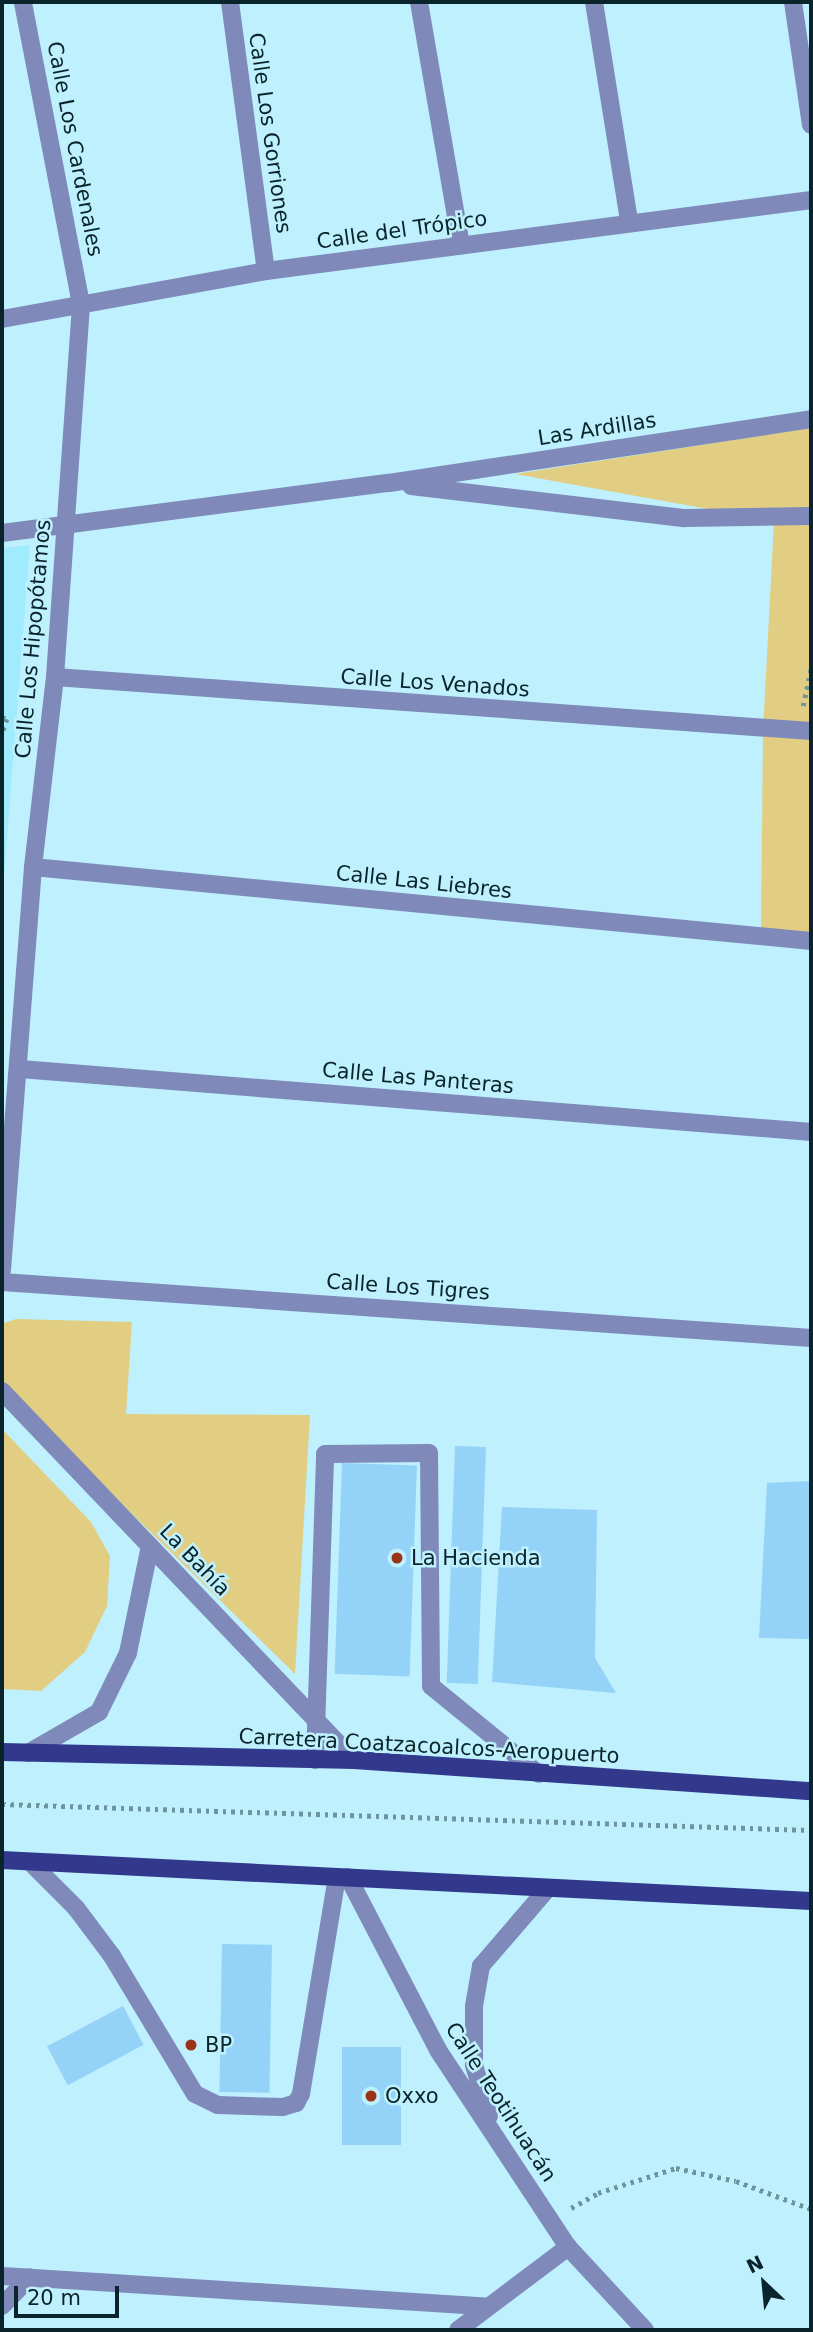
<!DOCTYPE html>
<meta charset="utf-8">
<style>
body{margin:0}
#map{position:relative;width:813px;height:2332px;overflow:hidden;background:#bef0fd;font-family:"DejaVu Sans",sans-serif}
div>[style]{position:absolute}
[style*='--x']{left:calc(var(--x)*1px);top:calc(var(--y)*1px);width:calc(var(--w)*1px);rotate:calc(var(--a)*1deg)}
.built>*{inset:0;background:#a0ebfd}
.green>*{inset:0;background:#e2ce83}
.building>*{inset:0;background:#94d2f7;transform-origin:0 0}
.path>*{height:4.5px;margin-top:-2.25px;transform-origin:0;background:repeating-linear-gradient(90deg,#6d959e 0 3.5px,transparent 0 8.5px)}
.service>*{height:18px;margin:-9px;padding:0 9px;transform-origin:9px;border-radius:9px;background:#7f8aba}
.minor>*{height:18px;margin:-9px;padding:0 9px;transform-origin:9px;border-radius:9px;background:#7f8aba}
.primary>*{height:18px;margin:-9px;padding:0 9px;transform-origin:9px;border-radius:9px;background:#32398d}
.dots>*{width:19px;height:19px;translate:-50% -50%;box-sizing:border-box;border:4px solid #bef0fd;border-radius:50%}
span{translate:-50% -50%;white-space:nowrap;text-align:center;line-height:1.15;-webkit-text-stroke:5px #bef0fd;paint-order:stroke}
.street-label{font-size:21px;color:#09242a}
.poi-label{font-size:21px;color:#09242a}
.left{translate:0 -50%;text-align:left}
.frame{position:absolute;inset:0;border:4px solid #09242a;pointer-events:none}
.north{position:absolute;left:729px;top:2248px;width:70px;height:70px;-webkit-text-stroke:5px #bef0fd;paint-order:stroke;rotate:334deg;font-size:19px;font-weight:700;line-height:28px;text-align:center;color:#09242a}
.north::after{content:'';display:block;margin:auto;width:24px;height:32px;background:#09242a;clip-path:polygon(50% 0,100% 100%,50% 72%,0 100%)}
.scale{position:absolute;left:14px;top:2286px;width:105px;height:32px;box-sizing:border-box;border:4px solid #09242a;border-top:0;padding-left:9px;font-size:21px;line-height:24px;white-space:nowrap;color:#09242a;-webkit-text-stroke:5px #bef0fd;paint-order:stroke}
</style>
<div id="map">
<div class="built">
<div style="clip-path:polygon(30px 545px,2px 902px,2px 548px)"></div>
</div>
<div class="green">
<div style="clip-path:polygon(811px 428px,811px 936px,761px 933px,763px 731px,774px 521px,515px 474px)"></div>
<div style="clip-path:polygon(16px 1319px,132px 1322px,126px 1414px,310px 1415px,295px 1674px,2px 1386px,2px 1329px,4px 1323px)"></div>
<div style="clip-path:polygon(2px 1429px,91px 1522px,110px 1556px,107px 1606px,85px 1652px,41px 1691px,2px 1689px)"></div>
</div>
<div class="building">
<div style="left:455px;top:1446px;width:31px;height:237px;rotate:2deg"></div>
<div style="left:342px;top:1463px;width:75px;height:211px;rotate:2deg"></div>
<div style="clip-path:polygon(811px 1481px,811px 1639px,759px 1638px,767px 1483px)"></div>
<div style="clip-path:polygon(502px 1507px,597px 1510px,595px 1658px,616px 1693px,492px 1682px)"></div>
<div style="left:222px;top:1944px;width:50px;height:148px;rotate:1deg"></div>
<div style="left:123px;top:2006px;width:44px;height:86px;rotate:62deg"></div>
<div style="left:342px;top:2047px;width:59px;height:98px"></div>
</div>
<div class="path">
<div style="--x:803;--y:706;--w:39;--a:-78"></div>
<div style="--x:2;--y:717;--w:5;--a:22"></div>
<div style="--x:7;--y:719;--w:16;--a:108"></div>
<div style="--x:2;--y:1804;--w:809;--a:1.84"></div>
<div style="--x:571;--y:2208;--w:31;--a:-29"></div>
<div style="--x:598;--y:2193;--w:82;--a:-17.8"></div>
<div style="--x:676;--y:2168;--w:61;--a:12.2"></div>
<div style="--x:736;--y:2181;--w:80;--a:20.5"></div>
</div>
<div class="service">
<div style="--x:315;--y:1760;--w:306;--a:-88.1"></div>
<div style="--x:325;--y:1454;--w:104;--a:-0.6"></div>
<div style="--x:429;--y:1453;--w:233;--a:89.5"></div>
<div style="--x:431;--y:1686;--w:139;--a:39.2"></div>
<div style="--x:30;--y:1862;--w:65;--a:45"></div>
<div style="--x:76;--y:1908;--w:60;--a:53.1"></div>
<div style="--x:112;--y:1956;--w:161;--a:59"></div>
<div style="--x:195;--y:2094;--w:25;--a:26"></div>
<div style="--x:218;--y:2105;--w:65;--a:1.8"></div>
<div style="--x:283;--y:2107;--w:14;--a:-17"></div>
<div style="--x:296;--y:2103;--w:10;--a:-61"></div>
<div style="--x:301;--y:2094;--w:220;--a:-80.6"></div>
</div>
<div class="minor">
<div style="--x:230;--y:2;--w:271;--a:82.4"></div>
<div style="--x:419;--y:2;--w:247;--a:80.2"></div>
<div style="--x:594;--y:2;--w:222;--a:80.9"></div>
<div style="--x:793;--y:2;--w:124;--a:81.7"></div>
<div style="--x:2;--y:319;--w:268;--a:-10.3"></div>
<div style="--x:266;--y:271;--w:550;--a:-7.42"></div>
<div style="--x:411;--y:486;--w:276;--a:6.7"></div>
<div style="--x:685;--y:518;--w:126;--a:-0.9"></div>
<div style="--x:2;--y:533;--w:390;--a:-7.4"></div>
<div style="--x:389;--y:483;--w:427;--a:-8.6"></div>
<div style="--x:55;--y:677;--w:758;--a:4.09"></div>
<div style="--x:33;--y:867;--w:782;--a:5.43"></div>
<div style="--x:20;--y:1069;--w:794;--a:4.55"></div>
<div style="--x:2;--y:1270;--w:404;--a:-85.6"></div>
<div style="--x:33;--y:867;--w:191;--a:-83.4"></div>
<div style="--x:55;--y:677;--w:374;--a:-86"></div>
<div style="--x:81;--y:304;--w:308;--a:-100.9"></div>
<div style="--x:2;--y:1282;--w:811;--a:3.96"></div>
<div style="--x:2;--y:1391;--w:510;--a:46.35"></div>
<div style="--x:28;--y:1753;--w:82;--a:-30"></div>
<div style="--x:99;--y:1712;--w:66;--a:-63.8"></div>
<div style="--x:128;--y:1653;--w:109;--a:-78.4"></div>
<div style="--x:348;--y:1877;--w:195;--a:62.5"></div>
<div style="--x:438;--y:2050;--w:236;--a:56.6"></div>
<div style="--x:568;--y:2247;--w:113;--a:47.1"></div>
<div style="--x:489;--y:2116;--w:53;--a:-106.4"></div>
<div style="--x:474;--y:2065;--w:59;--a:-90"></div>
<div style="--x:474;--y:2006;--w:41;--a:-80.1"></div>
<div style="--x:481;--y:1966;--w:103;--a:-49.3"></div>
<div style="--x:2;--y:2276;--w:484;--a:3.6"></div>
<div style="--x:2;--y:2306;--w:40;--a:-46"></div>
<div style="--x:458;--y:2330;--w:138;--a:-37"></div>
</div>
<div class="primary">
<div style="--x:2;--y:1752;--w:352;--a:1.3"></div>
<div style="--x:354;--y:1760;--w:458;--a:3.9"></div>
<div style="--x:2;--y:1860;--w:810;--a:2.9"></div>
</div>
<div class="dots">
<div style="left:397px;top:1558px;background:#9b3319"></div>
<div style="left:191px;top:2045px;background:#9b3319"></div>
<div style="left:371px;top:2096px;background:#9b3319"></div>
</div>
<div class="street-label">
<span style="left:270px;top:133px;rotate:82deg">Calle Los Gorriones</span>
<span style="left:75px;top:149px;rotate:79deg">Calle Los Cardenales</span>
<span style="left:402px;top:230px;rotate:-8deg">Calle del Trópico</span>
<span style="left:597px;top:429px;rotate:-9deg">Las Ardillas</span>
<span style="left:33px;top:639px;rotate:-85deg">Calle Los Hipopótamos</span>
<span style="left:435px;top:683px;rotate:4deg">Calle Los Venados</span>
<span style="left:424px;top:882px;rotate:6deg">Calle Las Liebres</span>
<span style="left:418px;top:1078px;rotate:5deg">Calle Las Panteras</span>
<span style="left:408px;top:1287px;rotate:4deg">Calle Los Tigres</span>
<span style="left:195px;top:1560px;rotate:46deg">La Bahía</span>
<span style="left:429px;top:1746px;rotate:3deg">Carretera Coatzacoalcos-Aeropuerto</span>
<span style="left:501px;top:2102px;rotate:57deg">Calle Teotihuacán</span>
</div>
<div class="poi-label">
<span class="left" style="left:411px;top:1558px">La Hacienda</span>
<span class="left" style="left:205px;top:2045px">BP</span>
<span class="left" style="left:385px;top:2096px">Oxxo</span>
</div>
<div class="frame"></div>
<div class="north">N</div>
<div class="scale">20 m</div>
</div>
